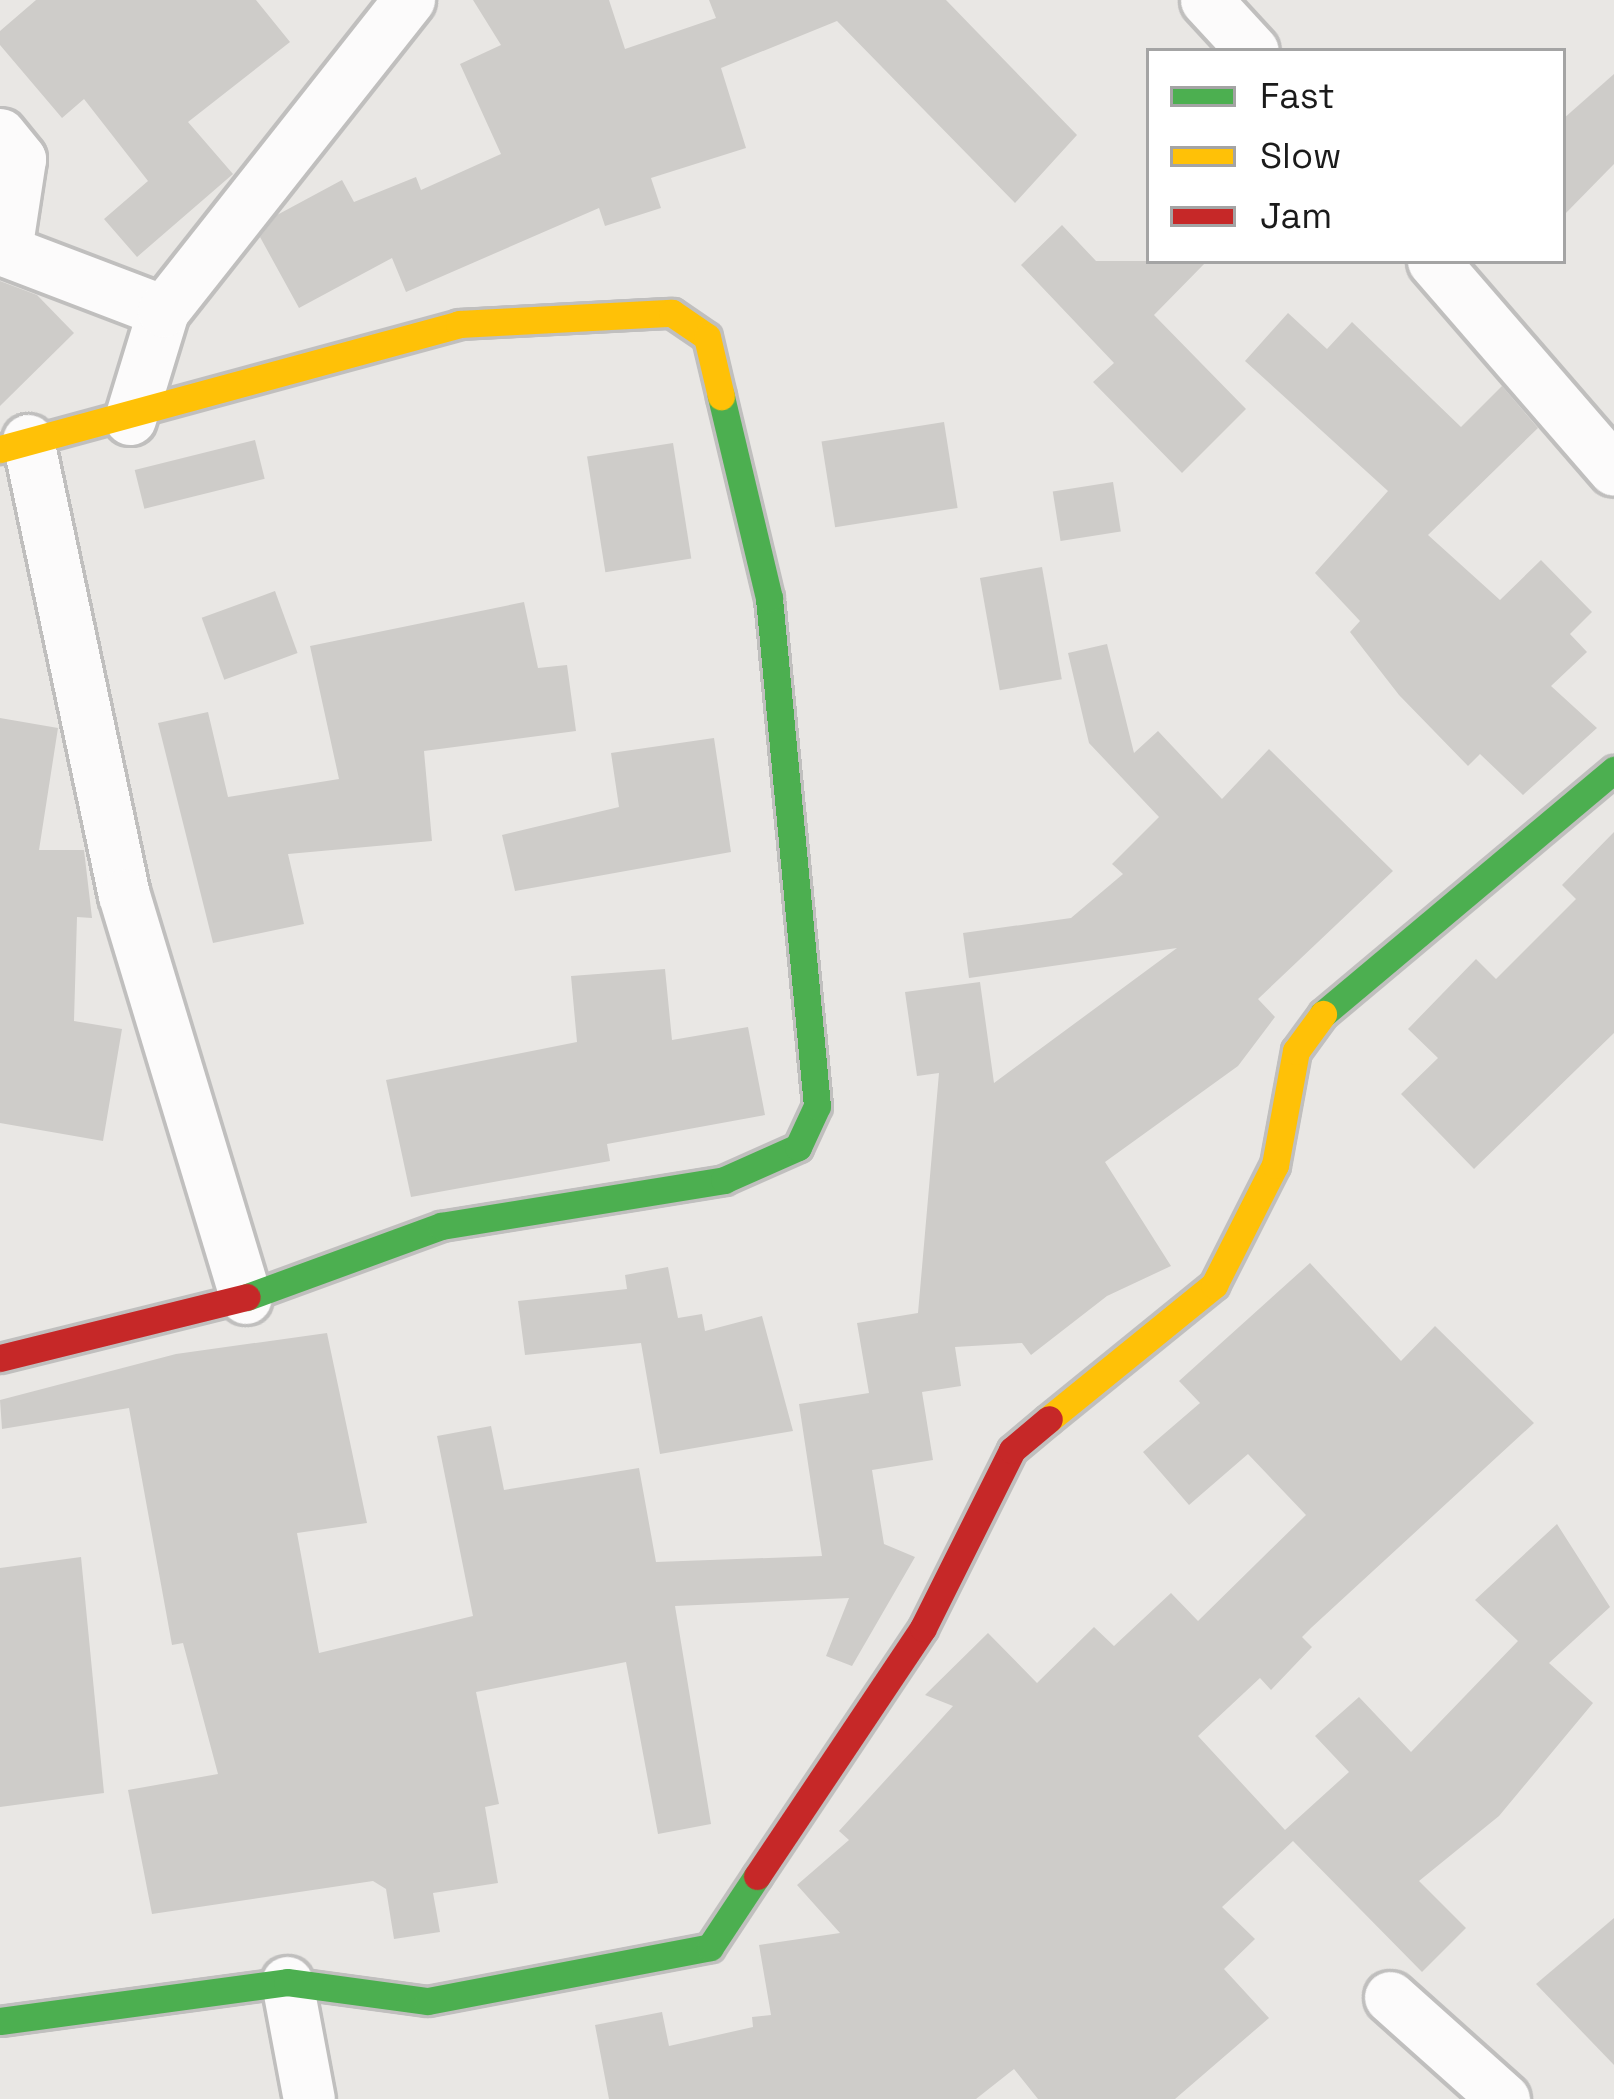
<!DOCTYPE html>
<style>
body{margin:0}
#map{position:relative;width:1614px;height:2099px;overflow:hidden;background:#e9e7e4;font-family:"Space Grotesk",sans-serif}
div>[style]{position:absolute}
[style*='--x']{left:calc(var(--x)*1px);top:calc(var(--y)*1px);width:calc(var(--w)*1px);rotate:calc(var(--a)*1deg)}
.building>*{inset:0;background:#ceccc9;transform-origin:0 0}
.roads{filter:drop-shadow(3px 0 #c0bfbe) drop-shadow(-3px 0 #c0bfbe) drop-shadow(0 3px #c0bfbe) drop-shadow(0 -3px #c0bfbe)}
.street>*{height:51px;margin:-25.5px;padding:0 25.5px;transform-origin:25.5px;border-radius:25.5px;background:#fcfbfb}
.fast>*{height:27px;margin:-13.5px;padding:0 13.5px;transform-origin:13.5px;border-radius:13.5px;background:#4caf50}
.slow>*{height:27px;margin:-13.5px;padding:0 13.5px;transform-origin:13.5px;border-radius:13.5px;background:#ffc107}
.jam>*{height:27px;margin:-13.5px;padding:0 13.5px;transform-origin:13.5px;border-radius:13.5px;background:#c62828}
span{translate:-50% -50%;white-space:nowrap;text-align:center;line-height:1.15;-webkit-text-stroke:9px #fff;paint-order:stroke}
.legend{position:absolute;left:1146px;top:48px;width:420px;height:216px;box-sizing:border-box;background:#fff;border:3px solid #a4a4a4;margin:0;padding:15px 21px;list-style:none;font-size:36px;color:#1b1b1b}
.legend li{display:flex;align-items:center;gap:24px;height:60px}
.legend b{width:60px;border:3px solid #a4a4a4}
</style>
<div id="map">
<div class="building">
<div style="clip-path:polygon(36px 0,256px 0,290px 42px,188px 122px,233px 174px,137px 257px,104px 219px,148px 181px,84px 99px,62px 118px,0 45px,0 31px)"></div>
<div style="clip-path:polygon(473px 0,609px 0,625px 49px,716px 18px,709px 0,946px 0,1077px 135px,1015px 203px,837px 21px,721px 68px,746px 148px,651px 178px,661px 208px,605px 226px,599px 208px,406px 292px,392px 258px,299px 308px,260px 237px,277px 215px,342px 180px,354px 202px,416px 177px,421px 190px,501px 154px,460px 64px,501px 45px)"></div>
<div style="clip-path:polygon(1614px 74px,1614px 164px,1563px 216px,1563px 119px)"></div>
<div style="clip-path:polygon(1062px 225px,1096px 261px,1207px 261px,1154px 315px,1246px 409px,1182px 473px,1093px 382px,1114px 363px,1021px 265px)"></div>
<div style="clip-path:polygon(0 281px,37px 295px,74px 333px,0 406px)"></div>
<div style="clip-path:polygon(1288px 313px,1327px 349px,1352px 322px,1461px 427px,1502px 386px,1538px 428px,1428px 535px,1500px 600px,1541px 560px,1592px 612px,1570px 634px,1587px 652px,1551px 686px,1597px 728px,1523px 795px,1480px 754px,1468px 766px,1399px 695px,1350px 632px,1360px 621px,1315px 573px,1388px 491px,1245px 361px)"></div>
<div style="left:944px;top:422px;width:87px;height:124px;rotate:81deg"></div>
<div style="left:255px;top:440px;width:40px;height:124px;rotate:76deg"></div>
<div style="left:673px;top:443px;width:117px;height:87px;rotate:81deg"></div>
<div style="left:1113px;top:482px;width:50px;height:61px;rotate:81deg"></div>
<div style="left:1042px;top:567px;width:114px;height:63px;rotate:80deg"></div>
<div style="left:275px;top:591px;width:66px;height:78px;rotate:70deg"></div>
<div style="clip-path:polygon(524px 602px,538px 668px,567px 665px,576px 731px,424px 751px,432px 841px,288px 854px,304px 924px,213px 943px,158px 723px,208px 712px,228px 797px,339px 779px,310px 646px)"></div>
<div style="clip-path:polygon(1107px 644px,1134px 753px,1158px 731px,1222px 799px,1269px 749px,1393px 871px,1258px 999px,1275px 1017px,1238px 1066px,1105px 1162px,1171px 1266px,1107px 1296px,1031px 1355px,1022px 1343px,955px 1347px,961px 1386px,922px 1392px,933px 1460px,872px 1470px,884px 1544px,915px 1557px,852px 1666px,826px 1656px,849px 1598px,675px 1606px,711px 1824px,658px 1834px,626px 1662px,476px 1692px,499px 1804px,485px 1807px,498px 1883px,433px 1893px,440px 1932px,394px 1939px,386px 1889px,373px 1881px,152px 1914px,128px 1790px,218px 1774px,183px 1643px,172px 1645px,129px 1408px,2px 1429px,0 1400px,176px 1354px,327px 1333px,367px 1523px,297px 1533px,319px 1653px,473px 1616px,437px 1436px,491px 1426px,504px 1490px,639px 1468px,656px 1562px,822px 1556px,799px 1404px,869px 1393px,857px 1323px,918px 1313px,939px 1073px,917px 1076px,905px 992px,980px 982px,994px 1083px,1177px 948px,969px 978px,963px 933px,1071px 918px,1123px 874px,1112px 864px,1159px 817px,1089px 743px,1068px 653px)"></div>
<div style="clip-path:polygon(0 718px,58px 728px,39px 850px,84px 850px,92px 918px,77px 917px,74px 1021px,122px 1029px,103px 1141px,0 1123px)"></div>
<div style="clip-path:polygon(714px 738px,731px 852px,515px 891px,502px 835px,619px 807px,611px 753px)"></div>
<div style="clip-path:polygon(1614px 832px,1614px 1033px,1474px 1169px,1401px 1094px,1438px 1058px,1408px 1029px,1476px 959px,1496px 979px,1576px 899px,1562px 885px)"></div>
<div style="clip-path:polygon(665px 969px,672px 1040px,748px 1027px,765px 1115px,607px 1144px,610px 1161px,411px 1197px,386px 1080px,577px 1042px,571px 976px)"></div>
<div style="clip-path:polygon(1310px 1263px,1401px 1361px,1435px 1326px,1534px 1423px,1311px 1628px,1302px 1637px,1312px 1647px,1271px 1690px,1260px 1678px,1198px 1736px,1285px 1830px,1349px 1772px,1315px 1736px,1359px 1697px,1411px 1752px,1518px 1641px,1475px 1600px,1557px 1524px,1610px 1607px,1549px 1663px,1593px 1703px,1499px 1816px,1419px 1881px,1466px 1928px,1422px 1972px,1293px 1841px,1222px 1907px,1255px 1939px,1224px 1969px,1269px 2018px,1175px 2099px,1038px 2099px,1014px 2069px,976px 2099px,609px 2099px,595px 2025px,662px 2012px,669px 2046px,753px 2027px,752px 2017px,771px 2015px,759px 1945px,840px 1933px,797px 1885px,849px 1840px,839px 1831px,953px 1706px,925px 1695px,988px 1633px,1037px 1683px,1094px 1627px,1114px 1646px,1171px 1593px,1198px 1621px,1306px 1515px,1248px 1454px,1189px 1505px,1143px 1452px,1200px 1403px,1179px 1381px)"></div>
<div style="clip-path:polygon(668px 1267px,678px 1318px,702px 1314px,705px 1331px,762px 1316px,793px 1431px,660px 1454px,641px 1343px,525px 1355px,518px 1301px,627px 1289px,625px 1275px)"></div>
<div style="clip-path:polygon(81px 1557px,104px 1793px,0 1807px,0 1568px)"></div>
<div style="clip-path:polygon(1614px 1918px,1614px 2065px,1536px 1984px)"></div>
</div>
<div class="roads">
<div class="street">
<div style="--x:1206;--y:0;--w:69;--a:47.3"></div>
<div style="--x:0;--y:134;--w:32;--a:51"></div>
<div style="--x:20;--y:159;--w:93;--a:98.7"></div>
<div style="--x:6;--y:251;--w:168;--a:20.9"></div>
<div style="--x:1433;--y:261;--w:276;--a:49.1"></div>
<div style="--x:130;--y:419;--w:113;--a:-73"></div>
<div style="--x:163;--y:311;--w:397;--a:-51.7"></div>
<div style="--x:28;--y:440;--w:465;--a:78.1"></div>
<div style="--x:124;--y:895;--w:421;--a:73.2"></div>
<div style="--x:287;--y:1982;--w:119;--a:79.4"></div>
<div style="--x:1390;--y:1997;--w:153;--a:41.8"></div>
</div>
<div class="fast">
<div style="--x:1323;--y:1014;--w:380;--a:-40"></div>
<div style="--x:247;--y:1297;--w:207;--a:-20.1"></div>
<div style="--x:441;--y:1226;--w:287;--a:-9.2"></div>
<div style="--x:724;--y:1180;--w:81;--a:-24"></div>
<div style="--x:798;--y:1147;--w:45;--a:-65.1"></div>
<div style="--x:817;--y:1106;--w:510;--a:-95.4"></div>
<div style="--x:769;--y:598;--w:208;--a:-103.4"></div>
<div style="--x:0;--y:2021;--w:290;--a:-7.7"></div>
<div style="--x:287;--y:1982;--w:142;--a:7.7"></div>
<div style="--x:428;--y:2001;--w:287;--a:-10.8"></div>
<div style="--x:710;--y:1947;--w:85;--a:-56.5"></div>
</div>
<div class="slow">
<div style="--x:0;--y:449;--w:476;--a:-15.2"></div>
<div style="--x:459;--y:324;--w:213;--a:-3"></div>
<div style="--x:672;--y:313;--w:42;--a:34.4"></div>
<div style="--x:707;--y:337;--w:61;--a:76.7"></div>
<div style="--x:1049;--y:1419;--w:213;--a:-39.1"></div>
<div style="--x:1214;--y:1285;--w:135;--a:-63.1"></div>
<div style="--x:1275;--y:1165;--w:116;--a:-79.6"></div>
<div style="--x:1296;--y:1051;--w:46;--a:-53.9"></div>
</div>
<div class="jam">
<div style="--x:0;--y:1358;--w:254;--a:-13.9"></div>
<div style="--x:757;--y:1876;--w:298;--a:-56.2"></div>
<div style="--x:923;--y:1628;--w:199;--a:-63.4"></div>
<div style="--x:1012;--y:1450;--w:48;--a:-40"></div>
</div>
</div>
<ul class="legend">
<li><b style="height:15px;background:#4caf50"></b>Fast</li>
<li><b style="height:15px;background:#ffc107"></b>Slow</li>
<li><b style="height:15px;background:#c62828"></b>Jam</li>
</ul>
</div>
